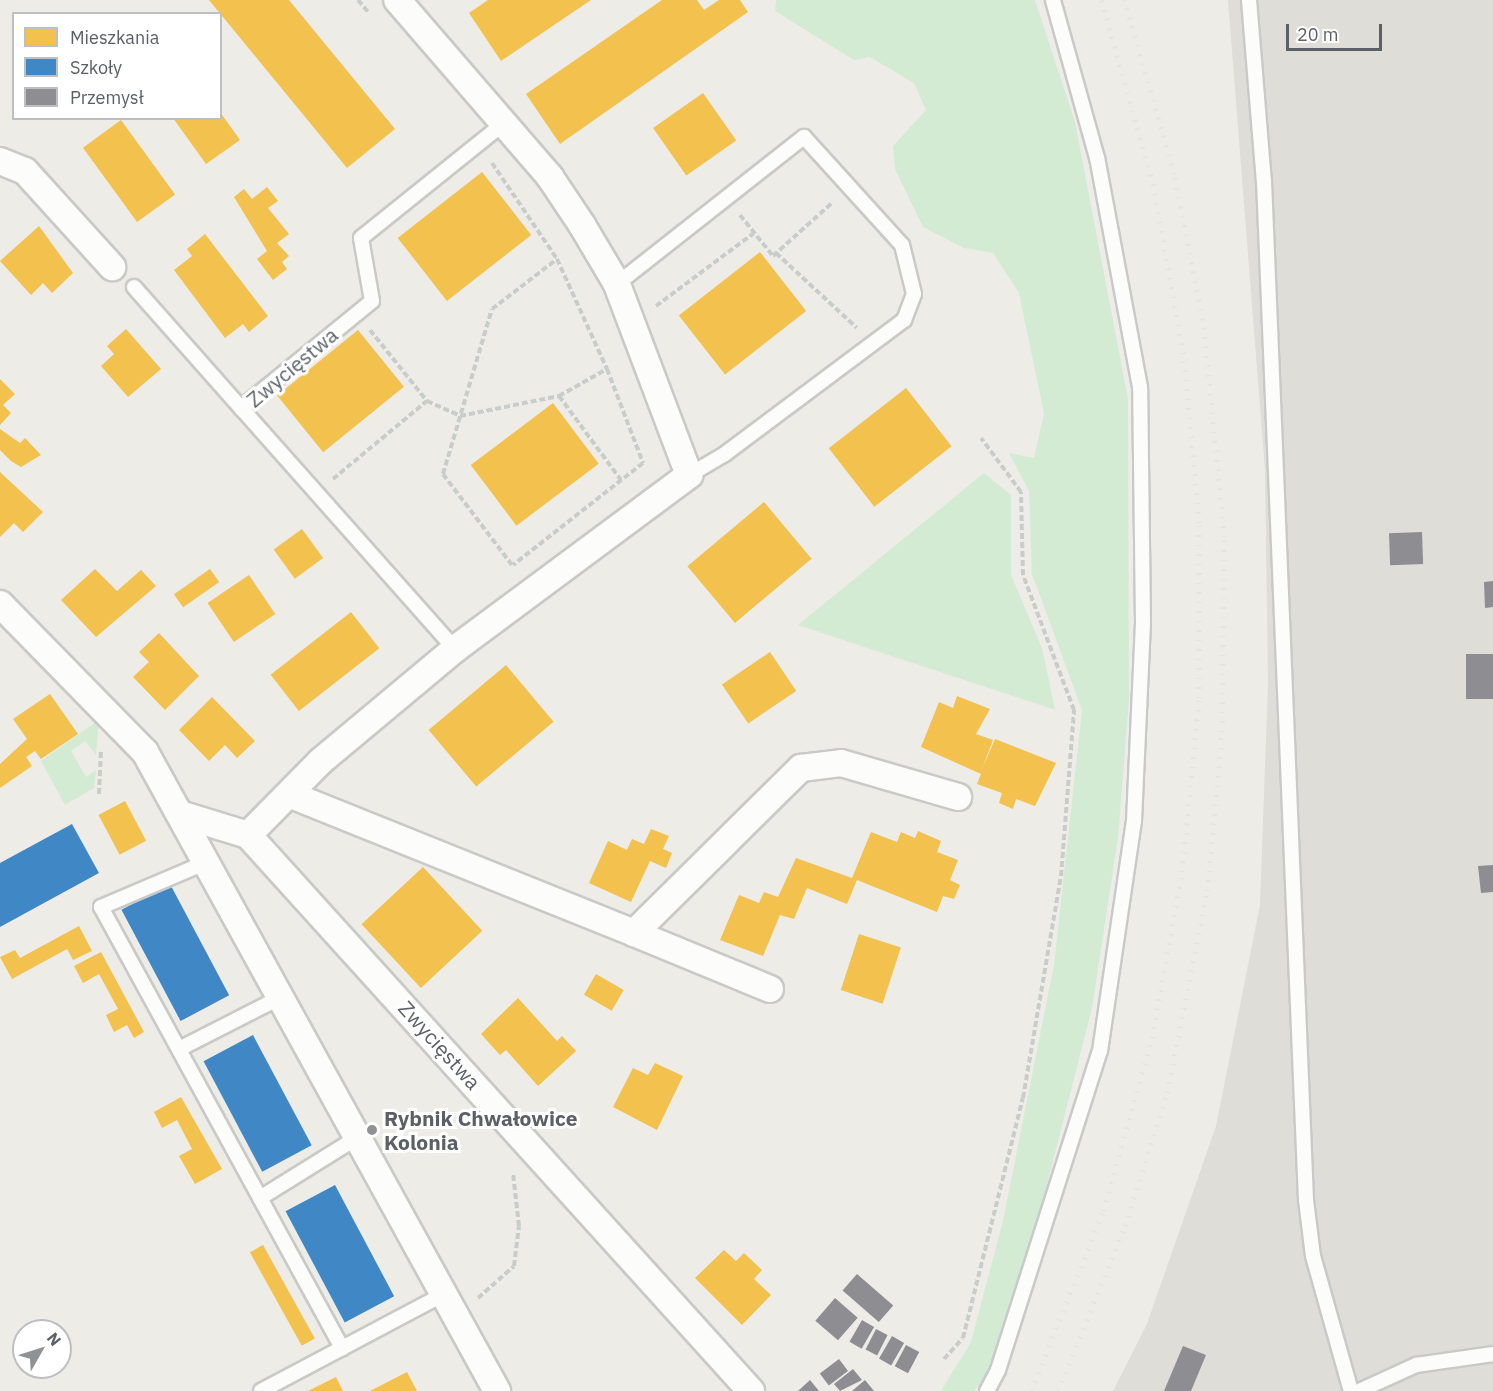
<!DOCTYPE html>
<meta charset="utf-8">
<style>
body{margin:0}
#map{position:relative;width:1493px;height:1391px;overflow:hidden;background:#edece7;font-family:"IBM Plex Sans",sans-serif}
div>[style]{position:absolute}
[style*='--x']{left:calc(var(--x)*1px);top:calc(var(--y)*1px);width:calc(var(--w)*1px);rotate:calc(var(--a)*1deg)}
.industrial>*{inset:0;background:#deddd8}
.green>*{inset:0;background:#d3ebd3}
.homes>*{inset:0;background:#f2c14e;transform-origin:0 0}
.schools>*{inset:0;background:#3f88c5;transform-origin:0 0}
.industry>*{inset:0;background:#8d8d92;transform-origin:0 0}
.path>*{height:4px;margin-top:-2px;transform-origin:0;background:repeating-linear-gradient(90deg,#c9cdca 0 6px,transparent 0 9px)}
.roads{filter:drop-shadow(2px 0 #c9c9c8) drop-shadow(-2px 0 #c9c9c8) drop-shadow(0 2px #c9c9c8) drop-shadow(0 -2px #c9c9c8)}
.service>*{height:14px;margin:-7px;padding:0 7px;transform-origin:7px;border-radius:7px;background:#fcfcfb}
.minor>*{height:26px;margin:-13px;padding:0 13px;transform-origin:13px;border-radius:13px;background:#fcfcfb}
.rail>*{height:4.5px;margin-top:-2.25px;transform-origin:0;background:repeating-linear-gradient(90deg,#e4e4e3 0 1.5px,transparent 0 9.5px)}
.dots>*{width:16px;height:16px;translate:-50% -50%;box-sizing:border-box;border:3px solid #fff;border-radius:50%}
span{translate:-50% -50%;white-space:nowrap;text-align:center;line-height:1.15;-webkit-text-stroke:6px #fff;paint-order:stroke}
.street-label{font-size:21px;color:#5c6066}
.poi-label{font-size:21px;color:#5c6066;font-weight:700}
.left{translate:0 -50%;text-align:left}
.legend{position:absolute;left:12px;top:12px;width:210px;height:108px;box-sizing:border-box;background:#fff;border:2px solid #bebfc2;margin:0;padding:8px 10px;list-style:none;font-size:18px;color:#5c6066}
.legend li{display:flex;align-items:center;gap:12px;height:30px}
.legend b{width:30px;border:2px solid #bebfc2}
.north{position:absolute;left:12px;top:1319px;width:60px;height:60px;box-sizing:border-box;background:#fff;border:2px solid #bebfc2;border-radius:50%;rotate:51deg;font-size:16px;font-weight:700;line-height:24px;text-align:center;color:#5c6066}
.north::after{content:'';display:block;margin:auto;width:21px;height:27px;background:#8f9193;clip-path:polygon(50% 0,100% 100%,50% 72%,0 100%)}
.scale{position:absolute;left:1286px;top:24px;width:96px;height:27px;box-sizing:border-box;border:3px solid #5c6066;border-top:0;padding-left:8px;font-size:18px;line-height:21px;white-space:nowrap;color:#5c6066;-webkit-text-stroke:4px #fff;paint-order:stroke}
</style>
<div id="map">
<div class="industrial">
<div style="clip-path:polygon(1228px 0,1493px 0,1493px 1391px,1113px 1391px,1147px 1324px,1216px 1126px,1260px 905px,1268px 684px,1265px 470px)"></div>
</div>
<div class="green">
<div style="clip-path:polygon(776px 0,1035px 0,1075px 122px,1128px 399px,1129px 699px,1118px 838px,1092px 1008px,1003px 1356px,974px 1391px,941px 1391px,971px 1342px,1003px 1221px,1054px 965px,1082px 710px,1032px 574px,1029px 491px,1009px 453px,1034px 458px,1044px 413px,1019px 293px,993px 253px,964px 248px,923px 227px,895px 169px,893px 146px,926px 110px,914px 83px,870px 57px,854px 60px,775px 11px)"></div>
<div style="clip-path:polygon(984px 473px,1011px 495px,1011px 575px,1042px 648px,1055px 710px,798px 625px)"></div>
<div style="clip-path:polygon(99px 720px,96px 755px,85px 741px,71px 751px,86px 777px,96px 770px,94px 788px,65px 805px,41px 761px)"></div>
</div>
<div class="homes">
<div style="clip-path:polygon(209px 0,289px 0,395px 129px,347px 168px)"></div>
<div style="clip-path:polygon(488px 0,591px 0,501px 61px,469px 13px)"></div>
<div style="clip-path:polygon(662px 0,697px 0,704px 10px,719px 0,740px 0,748px 12px,560px 144px,526px 94px)"></div>
<div style="left:703px;top:93px;width:58px;height:61px;rotate:55deg"></div>
<div style="clip-path:polygon(220px 112px,240px 140px,206px 164px,173px 118px,220px 118px)"></div>
<div style="left:121px;top:120px;width:92px;height:47px;rotate:54deg"></div>
<div style="left:482px;top:172px;width:80px;height:107px;rotate:52deg"></div>
<div style="clip-path:polygon(267px 187px,278px 201px,268px 208px,289px 234px,277px 243px,289px 256px,282px 262px,287px 269px,273px 280px,257px 259px,267px 251px,234px 197px,244px 189px,252px 199px)"></div>
<div style="clip-path:polygon(39px 226px,73px 273px,52px 293px,43px 283px,31px 295px,0 261px)"></div>
<div style="clip-path:polygon(205px 234px,268px 316px,249px 332px,243px 324px,225px 338px,174px 270px,192px 256px,187px 249px)"></div>
<div style="left:760px;top:252px;width:75px;height:103px;rotate:52deg"></div>
<div style="clip-path:polygon(126px 329px,161px 369px,128px 397px,101px 366px,114px 354px,107px 346px)"></div>
<div style="left:358px;top:330px;width:73px;height:104px;rotate:51deg"></div>
<div style="clip-path:polygon(0 379px,15px 394px,3px 405px,11px 413px,0 425px)"></div>
<div style="left:906px;top:388px;width:74px;height:98px;rotate:52deg"></div>
<div style="left:553px;top:403px;width:76px;height:103px;rotate:53deg"></div>
<div style="clip-path:polygon(0 429px,20px 443px,25px 438px,41px 455px,21px 467px,11px 461px,0 450px)"></div>
<div style="clip-path:polygon(0 472px,43px 512px,23px 532px,14px 523px,0 537px)"></div>
<div style="left:764px;top:502px;width:74px;height:100px;rotate:50deg"></div>
<div style="left:302px;top:529px;width:36px;height:35px;rotate:54deg"></div>
<div style="clip-path:polygon(95px 569px,117px 591px,141px 570px,156px 586px,96px 637px,61px 600px)"></div>
<div style="left:210px;top:569px;width:16px;height:44px;rotate:55deg"></div>
<div style="left:249px;top:575px;width:47px;height:50px;rotate:56deg"></div>
<div style="left:351px;top:612px;width:46px;height:102px;rotate:52deg"></div>
<div style="clip-path:polygon(159px 633px,199px 676px,165px 710px,133px 677px,149px 662px,139px 652px)"></div>
<div style="left:770px;top:652px;width:47px;height:58px;rotate:56deg"></div>
<div style="left:506px;top:665px;width:74px;height:101px;rotate:50deg"></div>
<div style="clip-path:polygon(50px 694px,78px 734px,41px 759px,35px 751px,26px 757px,32px 766px,0 788px,0 764px,27px 739px,13px 719px)"></div>
<div style="clip-path:polygon(957px 696px,990px 709px,976px 734px,993px 740px,982px 769px,995px 739px,1056px 763px,1035px 806px,1016px 799px,1013px 809px,999px 803px,1002px 793px,977px 784px,981px 774px,921px 747px,939px 702px,953px 708px)"></div>
<div style="clip-path:polygon(212px 697px,255px 741px,237px 758px,225px 745px,209px 761px,179px 730px)"></div>
<div style="left:125px;top:801px;width:45px;height:30px;rotate:62deg"></div>
<div style="clip-path:polygon(651px 829px,669px 836px,663px 849px,672px 853px,666px 868px,650px 861px,631px 902px,589px 883px,608px 841px,627px 850px,632px 839px,644px 844px)"></div>
<div style="clip-path:polygon(918px 831px,941px 841px,937px 852px,958px 860px,950px 880px,960px 885px,954px 899px,943px 896px,937px 912px,857px 880px,847px 904px,807px 888px,794px 919px,780px 915px,763px 956px,720px 940px,739px 895px,759px 903px,764px 892px,778px 897px,796px 858px,852px 878px,871px 832px,897px 842px,901px 832px,915px 838px)"></div>
<div style="left:423px;top:867px;width:87px;height:84px;rotate:47deg"></div>
<div style="clip-path:polygon(79px 926px,92px 951px,73px 960px,67px 949px,12px 979px,0 957px,15px 950px,20px 958px)"></div>
<div style="left:859px;top:934px;width:44px;height:59px;rotate:18deg"></div>
<div style="clip-path:polygon(101px 952px,144px 1032px,134px 1038px,127px 1025px,114px 1032px,106px 1015px,118px 1009px,99px 974px,83px 983px,74px 966px)"></div>
<div style="left:596px;top:974px;width:32px;height:24px;rotate:30deg"></div>
<div style="clip-path:polygon(518px 998px,557px 1041px,562px 1036px,576px 1051px,538px 1086px,506px 1050px,500px 1055px,481px 1034px)"></div>
<div style="clip-path:polygon(655px 1063px,683px 1076px,657px 1130px,613px 1107px,633px 1068px,648px 1075px)"></div>
<div style="clip-path:polygon(181px 1097px,222px 1169px,195px 1184px,179px 1156px,192px 1149px,177px 1120px,162px 1128px,154px 1112px)"></div>
<div style="left:263px;top:1245px;width:107px;height:15px;rotate:61deg"></div>
<div style="clip-path:polygon(724px 1250px,736px 1261px,744px 1253px,762px 1270px,754px 1279px,771px 1295px,742px 1325px,695px 1278px)"></div>
<div style="clip-path:polygon(407px 1372px,417px 1391px,370px 1391px)"></div>
<div style="clip-path:polygon(336px 1377px,343px 1391px,308px 1391px)"></div>
</div>
<div class="schools">
<div style="clip-path:polygon(72px 824px,99px 873px,0 927px,0 863px)"></div>
<div style="left:170px;top:884px;width:126px;height:55px;rotate:62deg"></div>
<div style="left:253px;top:1035px;width:125px;height:56px;rotate:62deg"></div>
<div style="left:335px;top:1185px;width:126px;height:56px;rotate:62deg"></div>
</div>
<div class="industry">
<div style="left:1422px;top:532px;width:32px;height:33px;rotate:88deg"></div>
<div style="clip-path:polygon(1493px 581px,1493px 607px,1485px 608px,1484px 582px)"></div>
<div style="left:1493px;top:654px;width:45px;height:27px;rotate:90deg"></div>
<div style="clip-path:polygon(1493px 865px,1493px 892px,1481px 893px,1478px 866px)"></div>
<div style="left:857px;top:1274px;width:48px;height:22px;rotate:41deg"></div>
<div style="left:835px;top:1298px;width:30px;height:30px;rotate:41deg"></div>
<div style="left:862px;top:1320px;width:14px;height:25px;rotate:30deg"></div>
<div style="left:876px;top:1329px;width:13px;height:23px;rotate:27deg"></div>
<div style="left:892px;top:1336px;width:14px;height:26px;rotate:30deg"></div>
<div style="left:906px;top:1345px;width:15px;height:24px;rotate:28deg"></div>
<div style="clip-path:polygon(1183px 1346px,1206px 1355px,1191px 1391px,1164px 1391px)"></div>
<div style="left:839px;top:1359px;width:15px;height:24px;rotate:53deg"></div>
<div style="clip-path:polygon(853px 1369px,862px 1380px,840px 1391px,834px 1384px)"></div>
<div style="clip-path:polygon(810px 1380px,819px 1391px,798px 1391px)"></div>
<div style="clip-path:polygon(865px 1380px,874px 1391px,852px 1391px)"></div>
</div>
<div class="path">
<div style="--x:358;--y:0;--w:17;--a:50"></div>
<div style="--x:492;--y:163;--w:116;--a:55.9"></div>
<div style="--x:557;--y:259;--w:121;--a:65.6"></div>
<div style="--x:740;--y:215;--w:53;--a:51.2"></div>
<div style="--x:773;--y:256;--w:81;--a:-42"></div>
<div style="--x:776;--y:253;--w:110;--a:42.8"></div>
<div style="--x:656;--y:306;--w:122;--a:-36.7"></div>
<div style="--x:370;--y:330;--w:91;--a:51.2"></div>
<div style="--x:427;--y:401;--w:36;--a:24"></div>
<div style="--x:460;--y:416;--w:101;--a:-11.4"></div>
<div style="--x:559;--y:396;--w:55;--a:-29.4"></div>
<div style="--x:607;--y:369;--w:101;--a:69"></div>
<div style="--x:643;--y:463;--w:165;--a:141.9"></div>
<div style="--x:559;--y:396;--w:104;--a:53.6"></div>
<div style="--x:333;--y:479;--w:122;--a:-39.7"></div>
<div style="--x:512;--y:565;--w:114;--a:-127.2"></div>
<div style="--x:443;--y:474;--w:172;--a:-73.5"></div>
<div style="--x:492;--y:309;--w:82;--a:-37.6"></div>
<div style="--x:99;--y:794;--w:44;--a:-87.4"></div>
<div style="--x:478;--y:1298;--w:48;--a:-41.6"></div>
<div style="--x:514;--y:1266;--w:40;--a:-82.9"></div>
<div style="--x:519;--y:1226;--w:53;--a:-96.5"></div>
<div style="--x:944;--y:1359;--w:28;--a:-48"></div>
<div style="--x:963;--y:1338;--w:247;--a:-76"></div>
<div style="--x:1023;--y:1098;--w:225;--a:-80.3"></div>
<div style="--x:1061;--y:876;--w:167;--a:-85.5"></div>
<div style="--x:1074;--y:710;--w:144;--a:-110.7"></div>
<div style="--x:1023;--y:575;--w:83;--a:-91.4"></div>
<div style="--x:1021;--y:492;--w:67;--a:-126.5"></div>
</div>
<div class="roads">
<div class="service">
<div style="--x:1249;--y:0;--w:182;--a:85.3"></div>
<div style="--x:1264;--y:181;--w:1020;--a:87.64"></div>
<div style="--x:1306;--y:1200;--w:56;--a:82.9"></div>
<div style="--x:1313;--y:1256;--w:140;--a:74.3"></div>
<div style="--x:617;--y:284;--w:238;--a:-38.2"></div>
<div style="--x:804;--y:137;--w:146;--a:47.8"></div>
<div style="--x:902;--y:245;--w:50;--a:76.2"></div>
<div style="--x:914;--y:294;--w:28;--a:111"></div>
<div style="--x:904;--y:320;--w:224;--a:143.2"></div>
<div style="--x:725;--y:454;--w:42;--a:149.7"></div>
<div style="--x:134;--y:287;--w:162;--a:48.5"></div>
<div style="--x:455;--y:649;--w:322;--a:-131.6"></div>
<div style="--x:241;--y:408;--w:169;--a:-39.2"></div>
<div style="--x:372;--y:301;--w:64;--a:-99.9"></div>
<div style="--x:361;--y:238;--w:184;--a:-38.8"></div>
<div style="--x:207;--y:862;--w:115;--a:157"></div>
<div style="--x:101;--y:907;--w:503;--a:61.34"></div>
<div style="--x:179;--y:1049;--w:114;--a:-27"></div>
<div style="--x:260;--y:1198;--w:115;--a:-31.9"></div>
<div style="--x:261;--y:1391;--w:209;--a:-27.9"></div>
<div style="--x:987;--y:1391;--w:24;--a:-62"></div>
<div style="--x:998;--y:1370;--w:335;--a:-72.3"></div>
<div style="--x:1100;--y:1051;--w:232;--a:-81.6"></div>
<div style="--x:1134;--y:821;--w:199;--a:-87.4"></div>
<div style="--x:1143;--y:622;--w:235;--a:-90.7"></div>
<div style="--x:1140;--y:387;--w:233;--a:-100.6"></div>
<div style="--x:1097;--y:158;--w:164;--a:-105.6"></div>
<div style="--x:1359;--y:1391;--w:63;--a:-24.5"></div>
<div style="--x:1416;--y:1365;--w:78;--a:-8.1"></div>
</div>
<div class="minor">
<div style="--x:0;--y:161;--w:27;--a:22"></div>
<div style="--x:25;--y:171;--w:130;--a:47.8"></div>
<div style="--x:0;--y:604;--w:207;--a:45.6"></div>
<div style="--x:145;--y:752;--w:730;--a:61.15"></div>
<div style="--x:291;--y:795;--w:370;--a:21.9"></div>
<div style="--x:183;--y:815;--w:68;--a:17.1"></div>
<div style="--x:248;--y:835;--w:750;--a:47.87"></div>
<div style="--x:248;--y:835;--w:104;--a:-45.4"></div>
<div style="--x:321;--y:761;--w:175;--a:-39.9"></div>
<div style="--x:455;--y:649;--w:292;--a:-36.6"></div>
<div style="--x:689;--y:475;--w:204;--a:-110.7"></div>
<div style="--x:617;--y:284;--w:69;--a:-120.7"></div>
<div style="--x:582;--y:225;--w:58;--a:-123.7"></div>
<div style="--x:550;--y:177;--w:234;--a:-130.8"></div>
<div style="--x:770;--y:989;--w:147;--a:-157.6"></div>
<div style="--x:634;--y:933;--w:235;--a:-44.7"></div>
<div style="--x:801;--y:768;--w:40;--a:-7.1"></div>
<div style="--x:841;--y:763;--w:122;--a:16.2"></div>
</div>
</div>
<div class="rail">
<div style="--x:1031;--y:1391;--w:194;--a:-68.2"></div>
<div style="--x:1103;--y:1211;--w:180;--a:-74.2"></div>
<div style="--x:1152;--y:1038;--w:169;--a:-79.8"></div>
<div style="--x:1182;--y:872;--w:175;--a:-84.4"></div>
<div style="--x:1199;--y:698;--w:175;--a:-90"></div>
<div style="--x:1199;--y:523;--w:170;--a:-95.4"></div>
<div style="--x:1183;--y:354;--w:172;--a:-100.1"></div>
<div style="--x:1153;--y:185;--w:192;--a:-105.7"></div>
<div style="--x:1058;--y:1391;--w:178;--a:-67.9"></div>
<div style="--x:1125;--y:1226;--w:139;--a:-72.5"></div>
<div style="--x:1167;--y:1093;--w:206;--a:-78.8"></div>
<div style="--x:1207;--y:891;--w:160;--a:-84.6"></div>
<div style="--x:1222;--y:732;--w:195;--a:-89.4"></div>
<div style="--x:1224;--y:537;--w:209;--a:-95.5"></div>
<div style="--x:1204;--y:329;--w:158;--a:-101"></div>
<div style="--x:1174;--y:174;--w:181;--a:-106"></div>
</div>
<div class="dots">
<div style="left:372px;top:1130px;background:#8f9193"></div>
</div>
<div class="street-label">
<span style="left:292px;top:367px;rotate:-40deg">Zwycięstwa</span>
<span style="left:440px;top:1045px;rotate:48deg">Zwycięstwa</span>
</div>
<div class="poi-label">
<span class="left" style="left:384px;top:1130px">Rybnik Chwałowice<br>Kolonia</span>
</div>
<ul class="legend">
<li><b style="height:16px;background:#f2c14e"></b>Mieszkania</li>
<li><b style="height:16px;background:#3f88c5"></b>Szkoły</li>
<li><b style="height:16px;background:#8d8d92"></b>Przemysł</li>
</ul>
<div class="north">N</div>
<div class="scale">20 m</div>
</div>
